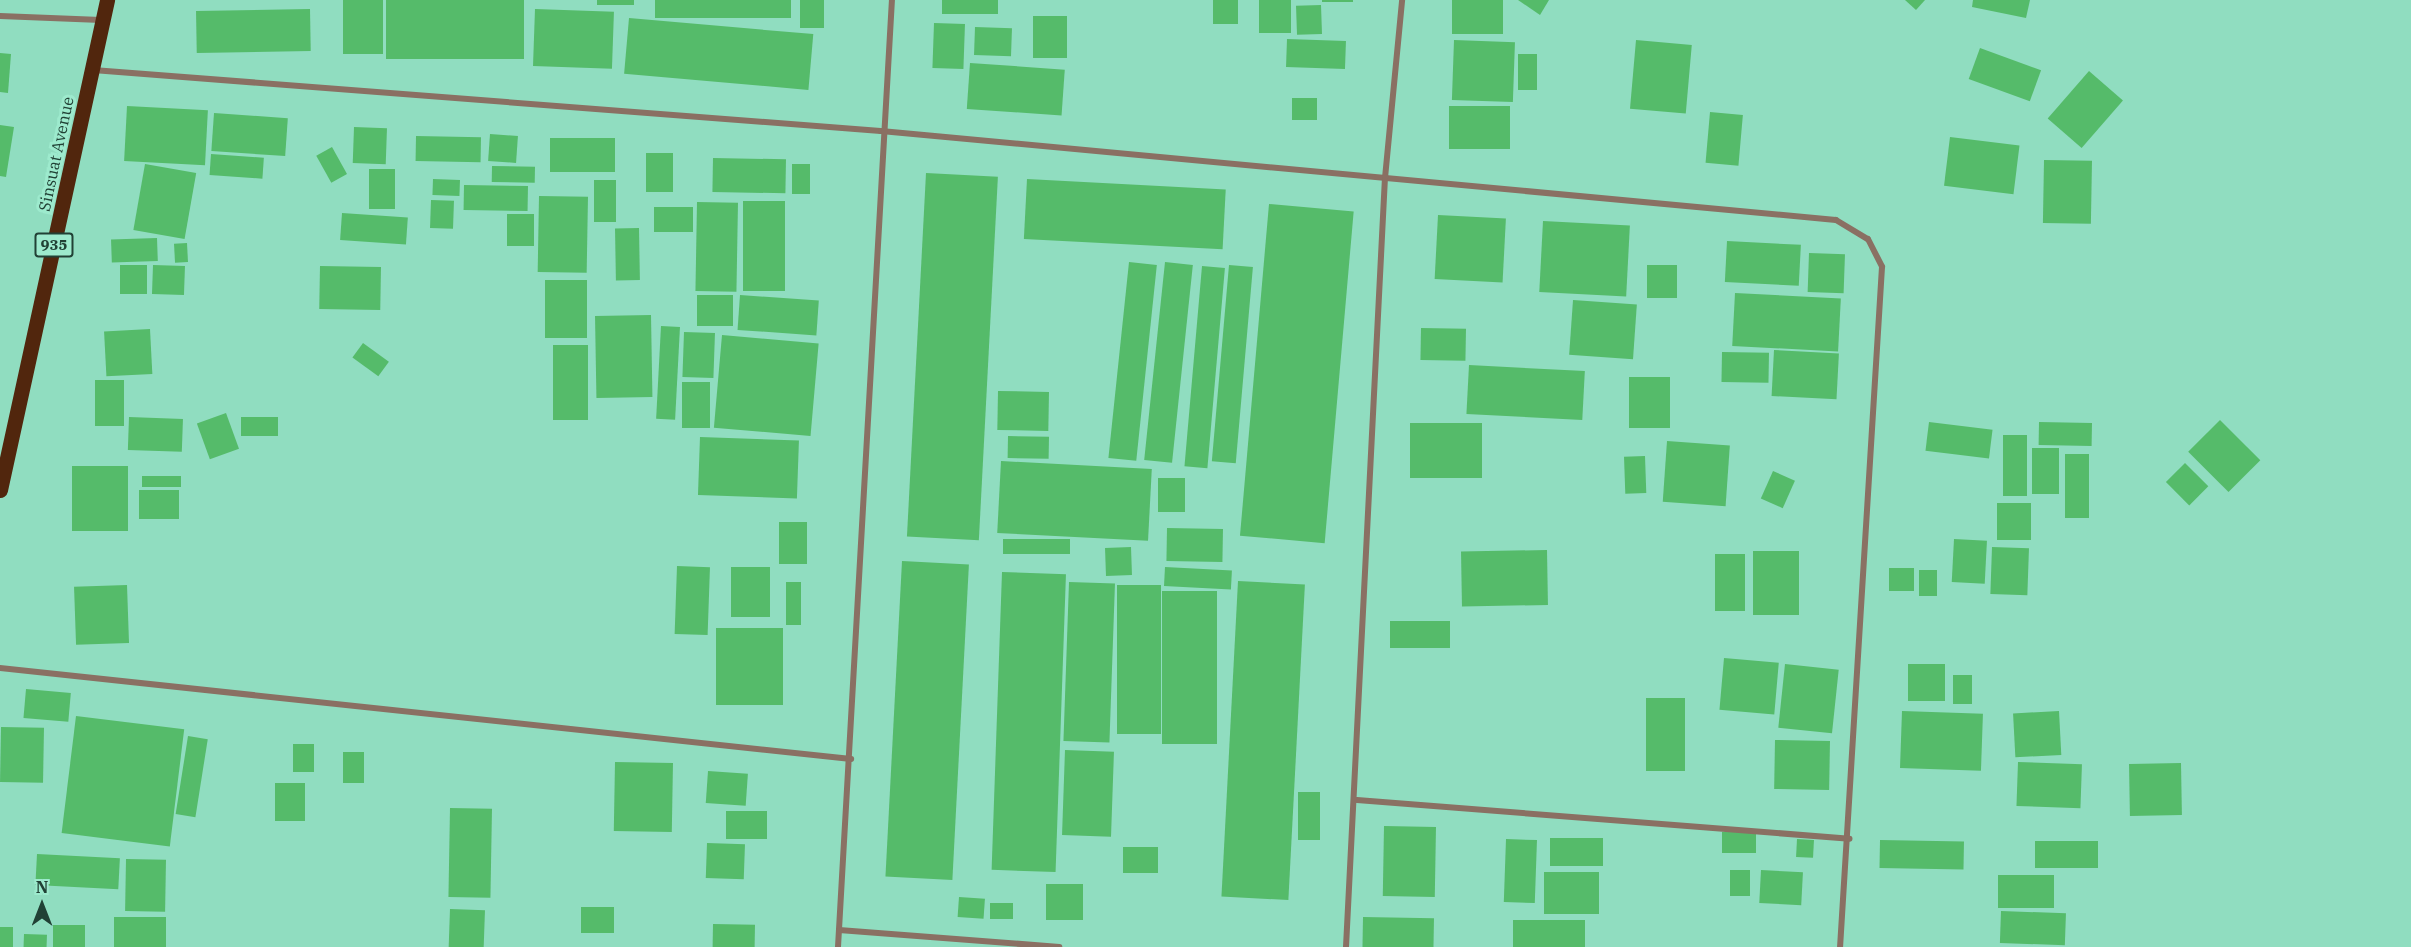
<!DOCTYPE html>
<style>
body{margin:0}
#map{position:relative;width:2411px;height:947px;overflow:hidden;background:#90ddc0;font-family:"IBM Plex Serif",serif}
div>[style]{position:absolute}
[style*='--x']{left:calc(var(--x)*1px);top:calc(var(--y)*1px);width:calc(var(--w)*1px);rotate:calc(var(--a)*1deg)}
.building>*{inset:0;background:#55bb6a;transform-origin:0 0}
.street>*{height:6px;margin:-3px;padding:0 3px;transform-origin:3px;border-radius:3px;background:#8a7063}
.primary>*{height:15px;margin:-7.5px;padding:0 7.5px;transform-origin:7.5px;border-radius:7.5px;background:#51260d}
span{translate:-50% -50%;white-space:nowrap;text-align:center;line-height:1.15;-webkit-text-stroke:6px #9deacd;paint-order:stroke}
.shield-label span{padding:2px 4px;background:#9deacd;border:2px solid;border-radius:4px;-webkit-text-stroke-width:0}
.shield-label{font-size:15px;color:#214135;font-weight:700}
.street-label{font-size:16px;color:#214135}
.north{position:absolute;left:12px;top:875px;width:60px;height:60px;-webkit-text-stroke:4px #9deacd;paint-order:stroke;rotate:0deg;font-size:16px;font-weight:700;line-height:24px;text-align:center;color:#214135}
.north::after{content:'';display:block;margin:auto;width:21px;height:27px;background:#214135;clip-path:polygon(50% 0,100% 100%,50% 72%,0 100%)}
</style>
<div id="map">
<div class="building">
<div style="left:343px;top:0;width:40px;height:54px"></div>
<div style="left:386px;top:0;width:138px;height:59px"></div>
<div style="left:597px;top:0;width:37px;height:5px"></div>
<div style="left:655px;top:0;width:136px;height:18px"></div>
<div style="left:800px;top:0;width:24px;height:28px"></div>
<div style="left:942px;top:0;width:56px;height:14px"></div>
<div style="left:1213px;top:0;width:25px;height:24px"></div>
<div style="left:1259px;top:0;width:32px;height:33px"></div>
<div style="left:1322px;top:0;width:31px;height:2px"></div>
<div style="left:1452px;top:0;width:51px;height:34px"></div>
<div style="clip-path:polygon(1518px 0,1549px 0,1540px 15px)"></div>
<div style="clip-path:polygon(1905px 0,1925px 0,1916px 10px)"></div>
<div style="clip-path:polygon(1973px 0,2030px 0,2026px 18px,1972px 7px)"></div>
<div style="left:1321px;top:5px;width:29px;height:25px;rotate:88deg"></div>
<div style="left:310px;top:9px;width:42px;height:114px;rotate:89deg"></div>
<div style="left:535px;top:9px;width:79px;height:57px;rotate:2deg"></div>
<div style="left:1033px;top:16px;width:34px;height:42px"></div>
<div style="left:629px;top:18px;width:185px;height:56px;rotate:5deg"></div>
<div style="left:934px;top:23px;width:31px;height:45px;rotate:2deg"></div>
<div style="left:975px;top:27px;width:37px;height:28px;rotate:2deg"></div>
<div style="left:1287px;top:39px;width:59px;height:28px;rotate:2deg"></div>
<div style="left:1454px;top:40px;width:61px;height:60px;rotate:2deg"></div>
<div style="left:1636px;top:40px;width:56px;height:69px;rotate:5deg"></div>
<div style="left:1980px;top:48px;width:65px;height:33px;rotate:20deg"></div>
<div style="clip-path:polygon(0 53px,11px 54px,8px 93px,0 92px)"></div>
<div style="left:1518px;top:54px;width:19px;height:36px"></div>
<div style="left:970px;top:63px;width:95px;height:46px;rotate:4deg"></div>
<div style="left:2089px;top:71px;width:45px;height:63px;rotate:41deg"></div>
<div style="left:1292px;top:98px;width:25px;height:22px"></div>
<div style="left:127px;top:106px;width:81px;height:55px;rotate:3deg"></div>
<div style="left:1449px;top:106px;width:61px;height:43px"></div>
<div style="left:1710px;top:112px;width:33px;height:51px;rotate:5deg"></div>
<div style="left:214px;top:113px;width:74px;height:38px;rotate:4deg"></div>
<div style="clip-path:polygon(0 125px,14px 127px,6px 177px,0 176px)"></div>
<div style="left:354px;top:127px;width:33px;height:36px;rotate:2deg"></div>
<div style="left:490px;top:134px;width:28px;height:27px;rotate:4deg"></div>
<div style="left:416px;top:136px;width:65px;height:25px;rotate:1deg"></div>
<div style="left:1950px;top:137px;width:70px;height:49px;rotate:7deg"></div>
<div style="left:550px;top:138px;width:65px;height:34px"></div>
<div style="left:332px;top:147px;width:31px;height:18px;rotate:61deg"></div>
<div style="left:646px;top:153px;width:27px;height:39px"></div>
<div style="left:211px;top:154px;width:53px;height:21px;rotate:4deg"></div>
<div style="left:713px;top:158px;width:73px;height:34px;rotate:1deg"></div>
<div style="left:2044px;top:160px;width:48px;height:63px;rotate:1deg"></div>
<div style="left:145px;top:164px;width:52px;height:67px;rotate:10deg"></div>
<div style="left:792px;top:164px;width:18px;height:30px"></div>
<div style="left:492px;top:166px;width:43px;height:16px;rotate:1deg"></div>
<div style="left:369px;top:169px;width:26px;height:40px"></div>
<div style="left:926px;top:173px;width:72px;height:364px;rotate:3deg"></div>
<div style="left:433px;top:179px;width:27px;height:16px;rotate:2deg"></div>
<div style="left:1027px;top:179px;width:199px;height:60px;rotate:3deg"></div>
<div style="left:594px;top:180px;width:22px;height:42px"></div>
<div style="left:464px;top:185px;width:64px;height:25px;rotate:1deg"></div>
<div style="left:539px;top:196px;width:49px;height:76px;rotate:1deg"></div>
<div style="left:431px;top:200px;width:23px;height:28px;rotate:2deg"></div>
<div style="left:743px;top:201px;width:42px;height:90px"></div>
<div style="left:697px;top:202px;width:41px;height:89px;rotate:1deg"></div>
<div style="left:1269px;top:204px;width:85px;height:333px;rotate:5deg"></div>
<div style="left:654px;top:207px;width:39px;height:25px"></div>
<div style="left:342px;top:213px;width:66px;height:27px;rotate:4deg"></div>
<div style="left:507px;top:214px;width:27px;height:32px"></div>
<div style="left:1438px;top:215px;width:68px;height:64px;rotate:3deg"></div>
<div style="left:1543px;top:221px;width:87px;height:71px;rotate:3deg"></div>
<div style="left:639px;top:228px;width:52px;height:24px;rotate:89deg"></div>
<div style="left:157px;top:238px;width:23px;height:46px;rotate:88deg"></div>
<div style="left:1727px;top:241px;width:74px;height:41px;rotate:3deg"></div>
<div style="left:187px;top:243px;width:19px;height:13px;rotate:87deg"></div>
<div style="left:1809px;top:253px;width:36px;height:39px;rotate:2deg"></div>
<div style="left:1129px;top:262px;width:28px;height:197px;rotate:6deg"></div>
<div style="left:1165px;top:262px;width:28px;height:199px;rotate:6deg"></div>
<div style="left:120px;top:265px;width:27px;height:29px"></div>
<div style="left:153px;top:265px;width:32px;height:29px;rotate:2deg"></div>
<div style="left:1229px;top:265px;width:24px;height:197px;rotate:5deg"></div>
<div style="left:1647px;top:265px;width:30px;height:33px"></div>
<div style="left:320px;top:266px;width:61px;height:43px;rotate:1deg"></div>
<div style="left:1202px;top:266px;width:23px;height:201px;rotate:5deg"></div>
<div style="left:545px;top:280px;width:42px;height:58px"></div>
<div style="left:1735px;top:293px;width:106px;height:53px;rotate:3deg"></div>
<div style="left:697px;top:295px;width:36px;height:31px"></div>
<div style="left:740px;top:295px;width:79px;height:35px;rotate:4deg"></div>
<div style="left:1573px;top:300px;width:64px;height:55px;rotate:4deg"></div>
<div style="left:651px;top:315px;width:82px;height:56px;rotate:89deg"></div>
<div style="left:661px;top:326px;width:19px;height:93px;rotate:3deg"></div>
<div style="left:1421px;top:328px;width:45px;height:32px;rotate:1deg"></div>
<div style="left:150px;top:329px;width:45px;height:46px;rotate:87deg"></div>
<div style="left:684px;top:332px;width:31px;height:45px;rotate:2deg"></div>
<div style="left:722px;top:335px;width:97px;height:93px;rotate:5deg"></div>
<div style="left:363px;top:343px;width:32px;height:18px;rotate:36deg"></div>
<div style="left:553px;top:345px;width:35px;height:75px"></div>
<div style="left:1774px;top:350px;width:65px;height:46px;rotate:3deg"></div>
<div style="left:1722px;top:352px;width:47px;height:30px;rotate:1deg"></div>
<div style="left:1469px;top:365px;width:116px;height:49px;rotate:3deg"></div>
<div style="left:1629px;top:377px;width:41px;height:51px"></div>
<div style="left:95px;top:380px;width:29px;height:46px"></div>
<div style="left:682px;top:382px;width:28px;height:46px"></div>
<div style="left:998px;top:391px;width:51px;height:39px;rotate:1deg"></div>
<div style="left:226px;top:413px;width:38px;height:31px;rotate:70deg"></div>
<div style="left:129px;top:417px;width:54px;height:33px;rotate:2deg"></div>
<div style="left:241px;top:417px;width:37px;height:19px"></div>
<div style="left:2220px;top:420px;width:57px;height:45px;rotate:45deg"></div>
<div style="left:1929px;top:422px;width:64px;height:29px;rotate:7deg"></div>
<div style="left:2039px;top:422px;width:53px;height:23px;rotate:1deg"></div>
<div style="left:1410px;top:423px;width:72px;height:55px"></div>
<div style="left:2003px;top:435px;width:24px;height:61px"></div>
<div style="left:1008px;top:436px;width:41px;height:22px;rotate:1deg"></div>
<div style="left:700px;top:437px;width:99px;height:58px;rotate:2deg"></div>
<div style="left:1667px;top:441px;width:63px;height:61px;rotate:4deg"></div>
<div style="left:2032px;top:448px;width:27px;height:46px"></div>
<div style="left:2065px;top:454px;width:24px;height:64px"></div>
<div style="left:1645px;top:456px;width:37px;height:21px;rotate:88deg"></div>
<div style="left:1001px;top:461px;width:151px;height:72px;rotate:3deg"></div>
<div style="left:2185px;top:463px;width:33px;height:27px;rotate:45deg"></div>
<div style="left:72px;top:466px;width:56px;height:65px"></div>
<div style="left:1773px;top:471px;width:24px;height:30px;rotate:24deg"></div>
<div style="left:142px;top:476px;width:39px;height:11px"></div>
<div style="left:1158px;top:478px;width:27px;height:34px"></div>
<div style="left:179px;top:490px;width:29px;height:40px;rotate:90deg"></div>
<div style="left:1997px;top:503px;width:34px;height:37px"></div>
<div style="left:779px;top:522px;width:28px;height:42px"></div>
<div style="left:1167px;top:528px;width:56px;height:33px;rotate:1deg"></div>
<div style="left:1003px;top:539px;width:67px;height:15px"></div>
<div style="left:1954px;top:539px;width:33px;height:43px;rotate:3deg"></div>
<div style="left:1131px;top:547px;width:28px;height:26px;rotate:88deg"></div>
<div style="left:1992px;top:547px;width:37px;height:47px;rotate:2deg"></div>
<div style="left:1547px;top:550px;width:55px;height:86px;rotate:89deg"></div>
<div style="left:1753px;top:551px;width:46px;height:64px"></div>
<div style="left:1715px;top:554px;width:30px;height:57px"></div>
<div style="left:902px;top:561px;width:67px;height:316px;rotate:3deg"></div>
<div style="left:677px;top:566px;width:33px;height:68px;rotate:2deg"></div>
<div style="left:731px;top:567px;width:39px;height:50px"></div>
<div style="left:1165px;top:567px;width:67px;height:19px;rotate:3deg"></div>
<div style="left:1889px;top:568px;width:25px;height:23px"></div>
<div style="left:1919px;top:570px;width:18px;height:26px"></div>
<div style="left:1002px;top:572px;width:64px;height:298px;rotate:2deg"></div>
<div style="left:1238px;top:581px;width:67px;height:316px;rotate:3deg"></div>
<div style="left:786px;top:582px;width:15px;height:43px"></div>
<div style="left:1069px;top:582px;width:46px;height:159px;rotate:2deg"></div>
<div style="left:127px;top:585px;width:58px;height:53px;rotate:88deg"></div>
<div style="left:1117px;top:585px;width:44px;height:149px"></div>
<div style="left:1162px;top:591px;width:55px;height:153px"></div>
<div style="left:1450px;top:621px;width:27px;height:60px;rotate:90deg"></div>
<div style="left:716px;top:628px;width:67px;height:77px"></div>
<div style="left:1724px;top:658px;width:55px;height:52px;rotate:5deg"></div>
<div style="left:1785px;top:664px;width:54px;height:64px;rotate:6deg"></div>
<div style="left:1908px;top:664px;width:37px;height:37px"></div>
<div style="left:1953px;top:675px;width:19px;height:29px"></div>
<div style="left:26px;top:689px;width:45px;height:29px;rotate:5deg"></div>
<div style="left:1646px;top:698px;width:39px;height:73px"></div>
<div style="left:1902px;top:711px;width:81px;height:57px;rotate:2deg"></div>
<div style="left:2059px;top:711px;width:44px;height:46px;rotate:87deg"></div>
<div style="left:76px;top:716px;width:109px;height:118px;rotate:7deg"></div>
<div style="left:1px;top:727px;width:43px;height:55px;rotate:1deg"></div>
<div style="left:188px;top:736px;width:20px;height:79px;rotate:9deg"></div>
<div style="left:1775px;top:740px;width:55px;height:49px;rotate:1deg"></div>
<div style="left:293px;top:744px;width:21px;height:28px"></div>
<div style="left:1065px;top:750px;width:49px;height:85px;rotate:2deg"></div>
<div style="left:343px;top:752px;width:21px;height:31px"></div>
<div style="left:615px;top:762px;width:58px;height:69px;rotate:1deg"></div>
<div style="left:2018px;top:762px;width:64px;height:44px;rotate:2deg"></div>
<div style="left:2181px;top:763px;width:52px;height:52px;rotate:89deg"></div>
<div style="left:708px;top:771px;width:40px;height:32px;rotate:4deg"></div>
<div style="left:305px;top:783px;width:38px;height:30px;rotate:90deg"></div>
<div style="left:1298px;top:792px;width:22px;height:48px"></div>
<div style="left:450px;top:808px;width:42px;height:89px;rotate:1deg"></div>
<div style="left:726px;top:811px;width:41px;height:28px"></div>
<div style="left:1384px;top:826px;width:52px;height:70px;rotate:1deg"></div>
<div style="left:1722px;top:832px;width:34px;height:21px"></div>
<div style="left:1550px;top:838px;width:53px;height:28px"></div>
<div style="left:1506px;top:839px;width:31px;height:63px;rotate:2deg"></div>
<div style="left:1797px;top:839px;width:17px;height:18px;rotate:3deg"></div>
<div style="left:1880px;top:840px;width:84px;height:28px;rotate:1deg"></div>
<div style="left:2035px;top:841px;width:63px;height:27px"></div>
<div style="left:707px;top:843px;width:38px;height:35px;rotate:2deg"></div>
<div style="left:1123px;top:847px;width:35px;height:26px"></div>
<div style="left:37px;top:854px;width:83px;height:31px;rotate:3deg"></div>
<div style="left:126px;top:859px;width:40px;height:52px;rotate:1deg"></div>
<div style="left:1730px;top:870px;width:20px;height:26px"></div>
<div style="left:1761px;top:870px;width:42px;height:33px;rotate:3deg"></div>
<div style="left:1544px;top:872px;width:55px;height:42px"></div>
<div style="left:1998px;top:875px;width:56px;height:33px"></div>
<div style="left:1046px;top:884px;width:37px;height:36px"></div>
<div style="left:959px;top:897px;width:26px;height:20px;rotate:4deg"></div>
<div style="left:1013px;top:903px;width:16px;height:23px;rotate:90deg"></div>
<div style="left:581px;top:907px;width:33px;height:26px"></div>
<div style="left:450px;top:909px;width:35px;height:38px;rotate:2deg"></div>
<div style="left:2001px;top:911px;width:65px;height:32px;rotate:2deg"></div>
<div style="left:114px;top:917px;width:52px;height:30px"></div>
<div style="left:1363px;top:917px;width:71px;height:30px;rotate:1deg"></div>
<div style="left:1513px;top:920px;width:72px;height:27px"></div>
<div style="left:713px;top:924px;width:42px;height:23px;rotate:1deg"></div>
<div style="left:85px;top:925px;width:22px;height:32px;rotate:90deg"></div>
<div style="left:13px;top:927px;width:20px;height:13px;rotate:90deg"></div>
<div style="left:24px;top:934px;width:23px;height:13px;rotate:2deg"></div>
</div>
<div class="street">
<div style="--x:0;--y:16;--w:101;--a:2.3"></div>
<div style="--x:93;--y:70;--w:790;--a:4.43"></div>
<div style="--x:881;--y:131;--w:959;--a:5.32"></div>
<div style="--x:1836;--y:220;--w:37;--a:31"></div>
<div style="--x:1868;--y:239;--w:31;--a:63"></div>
<div style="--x:1882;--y:267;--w:681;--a:93.53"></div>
<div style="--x:0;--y:668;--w:856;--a:6.1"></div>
<div style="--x:1357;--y:800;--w:494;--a:4.5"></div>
<div style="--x:839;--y:930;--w:221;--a:4.4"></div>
<div style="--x:838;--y:947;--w:949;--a:-86.74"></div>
<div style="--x:1346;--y:947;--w:770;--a:-87.1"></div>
<div style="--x:1385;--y:178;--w:179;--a:-84.5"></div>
</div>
<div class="primary">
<div style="--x:0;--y:490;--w:502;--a:-77.68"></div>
</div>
<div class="shield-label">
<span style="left:54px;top:245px">935</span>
</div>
<div class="street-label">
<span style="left:56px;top:154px;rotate:-78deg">Sinsuat Avenue</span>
</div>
<div class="north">N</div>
</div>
